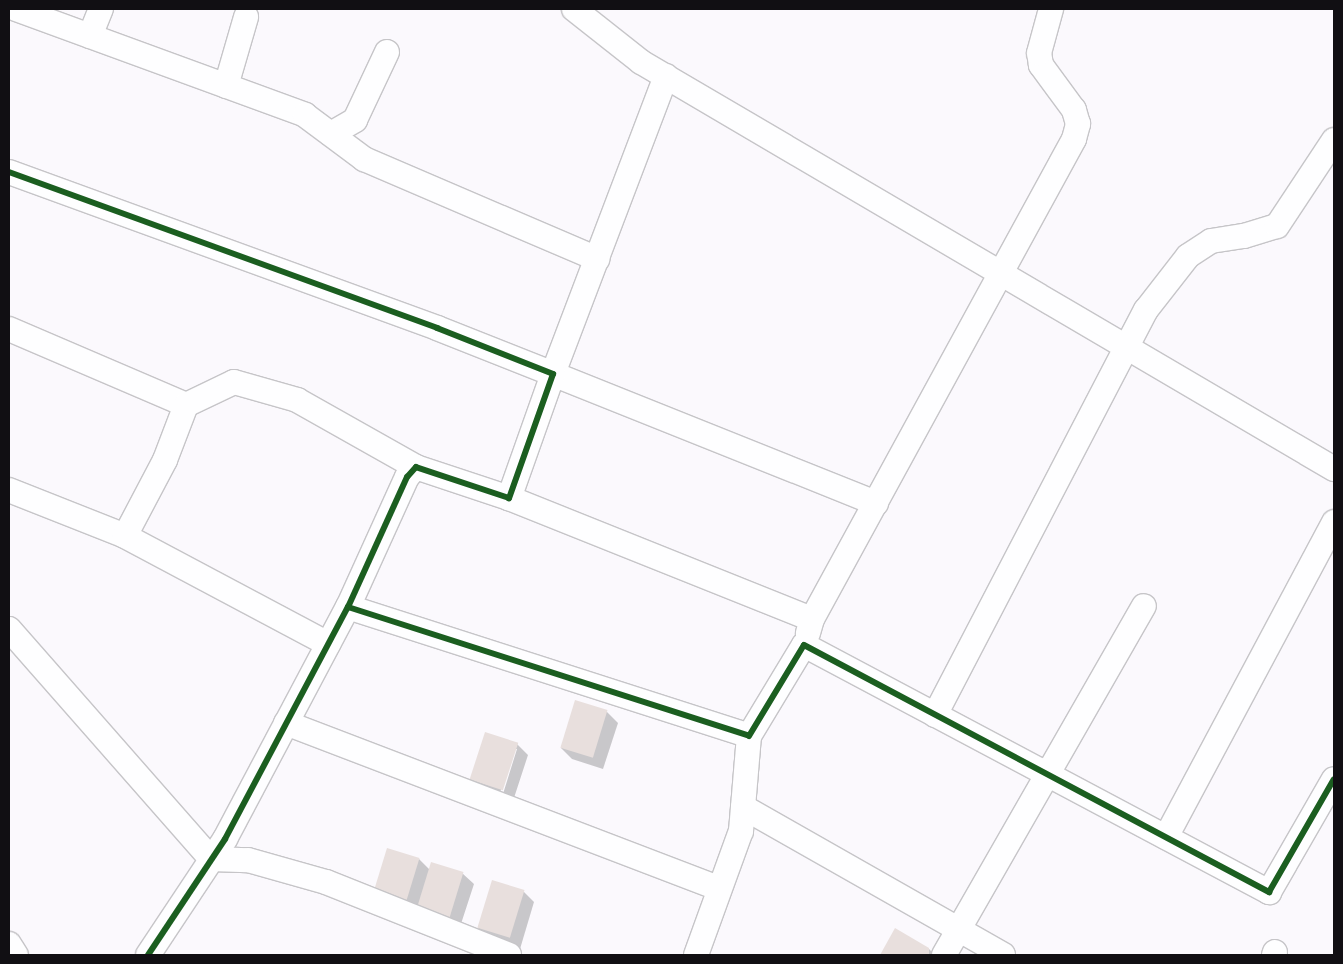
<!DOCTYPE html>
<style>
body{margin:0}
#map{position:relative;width:1343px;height:964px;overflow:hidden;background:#fbf9fd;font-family:Mulish,sans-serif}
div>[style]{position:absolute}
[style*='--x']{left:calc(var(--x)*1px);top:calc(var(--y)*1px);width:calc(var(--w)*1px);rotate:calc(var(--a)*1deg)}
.shadow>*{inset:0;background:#0003}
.building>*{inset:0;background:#e8dfdd;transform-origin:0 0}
.roads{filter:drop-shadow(1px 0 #c6c5c8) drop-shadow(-1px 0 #c6c5c8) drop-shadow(0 1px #c6c5c8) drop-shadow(0 -1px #c6c5c8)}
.minor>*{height:24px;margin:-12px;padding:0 12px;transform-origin:12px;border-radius:12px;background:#fefeff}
.cycleway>*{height:6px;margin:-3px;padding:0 3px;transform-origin:3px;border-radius:3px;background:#1b5e20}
span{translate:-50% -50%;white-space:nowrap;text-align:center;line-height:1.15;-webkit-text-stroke:4.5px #fff;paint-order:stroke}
.frame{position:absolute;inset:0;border:10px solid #110f13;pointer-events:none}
</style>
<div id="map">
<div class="shadow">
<div style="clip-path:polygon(576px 702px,607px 712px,618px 723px,603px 769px,572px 759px,561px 748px)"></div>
<div style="clip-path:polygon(evenodd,517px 744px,528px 755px,513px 801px,482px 791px,471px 780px,517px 744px,514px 749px,517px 749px,502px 797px,499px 796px,514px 749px)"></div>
<div style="clip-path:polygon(419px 859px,430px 870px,462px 873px,474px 884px,459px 930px,384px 907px)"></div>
<div style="clip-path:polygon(523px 891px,534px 902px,520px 949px,489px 939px,478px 928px)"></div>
<div style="clip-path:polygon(895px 930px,929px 949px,935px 955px,881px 955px)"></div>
</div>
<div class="building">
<div style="left:575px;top:700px;width:34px;height:50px;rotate:17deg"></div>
<div style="left:485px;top:732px;width:35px;height:50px;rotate:18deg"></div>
<div style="left:387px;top:848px;width:34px;height:50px;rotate:17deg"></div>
<div style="left:431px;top:862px;width:34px;height:51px;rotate:17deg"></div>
<div style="left:492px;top:880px;width:34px;height:50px;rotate:17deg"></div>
<div style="clip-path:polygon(895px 928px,929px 948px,929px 955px,880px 955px)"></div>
</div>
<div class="roads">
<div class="minor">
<div style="--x:16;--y:9;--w:308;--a:20.1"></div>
<div style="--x:305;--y:115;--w:74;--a:36.7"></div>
<div style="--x:364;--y:159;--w:254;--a:23.2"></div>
<div style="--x:574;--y:9;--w:85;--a:38.3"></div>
<div style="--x:641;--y:62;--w:804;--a:30.43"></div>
<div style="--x:90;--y:36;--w:29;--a:-68"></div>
<div style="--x:666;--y:76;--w:319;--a:110.8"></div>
<div style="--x:553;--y:374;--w:348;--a:21.8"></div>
<div style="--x:226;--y:86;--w:72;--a:-73.8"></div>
<div style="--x:331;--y:134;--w:28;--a:-30"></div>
<div style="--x:355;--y:120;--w:75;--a:-64.8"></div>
<div style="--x:9;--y:172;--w:456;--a:20"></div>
<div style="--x:437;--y:328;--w:125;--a:21.6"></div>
<div style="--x:553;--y:374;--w:132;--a:109.5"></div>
<div style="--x:509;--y:498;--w:98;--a:-161.6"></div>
<div style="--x:416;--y:467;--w:13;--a:132"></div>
<div style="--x:407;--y:477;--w:143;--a:114.4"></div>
<div style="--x:9;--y:329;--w:193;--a:23.2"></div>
<div style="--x:9;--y:490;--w:125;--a:21.6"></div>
<div style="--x:509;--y:498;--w:326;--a:21.8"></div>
<div style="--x:812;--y:619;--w:15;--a:106"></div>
<div style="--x:812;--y:619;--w:547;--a:-61.37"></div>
<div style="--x:1074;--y:139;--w:16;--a:-75"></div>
<div style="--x:1078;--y:124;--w:15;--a:-106"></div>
<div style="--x:1074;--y:110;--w:56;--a:-126.3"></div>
<div style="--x:1041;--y:65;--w:12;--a:-99"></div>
<div style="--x:1039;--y:53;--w:46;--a:-74.7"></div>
<div style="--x:9;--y:629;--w:306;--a:48.7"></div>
<div style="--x:211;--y:859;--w:37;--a:2"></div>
<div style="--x:248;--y:860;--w:81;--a:15.8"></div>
<div style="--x:326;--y:882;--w:197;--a:21.7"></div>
<div style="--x:328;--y:644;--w:230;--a:-152"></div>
<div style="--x:125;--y:536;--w:86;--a:-62.2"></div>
<div style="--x:165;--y:460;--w:59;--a:-69.1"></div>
<div style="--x:186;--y:405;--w:53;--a:-25.6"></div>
<div style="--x:234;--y:382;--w:66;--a:15.9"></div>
<div style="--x:297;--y:400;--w:137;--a:29.4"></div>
<div style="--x:935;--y:715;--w:457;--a:-62.5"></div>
<div style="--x:1146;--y:310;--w:68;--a:-52.1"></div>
<div style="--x:1188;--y:256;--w:27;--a:-33"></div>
<div style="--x:1211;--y:241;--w:33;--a:-9"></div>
<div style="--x:1244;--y:236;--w:34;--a:-17"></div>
<div style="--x:1277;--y:226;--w:103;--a:-56.5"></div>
<div style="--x:286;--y:723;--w:463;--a:20.9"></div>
<div style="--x:743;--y:807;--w:299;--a:29.6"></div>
<div style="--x:1166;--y:837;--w:357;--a:-61.9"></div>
<div style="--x:9;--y:944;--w:13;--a:58"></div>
<div style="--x:148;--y:955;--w:139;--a:-56.4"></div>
<div style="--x:225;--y:839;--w:263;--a:-62.1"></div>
<div style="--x:348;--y:607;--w:421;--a:17.8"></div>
<div style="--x:749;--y:736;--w:106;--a:-58.9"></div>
<div style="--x:804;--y:645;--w:527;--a:27.98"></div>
<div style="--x:1269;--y:892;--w:130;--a:-60.1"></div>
<div style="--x:696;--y:955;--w:132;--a:-70.1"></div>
<div style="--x:741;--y:831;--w:95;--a:-85.2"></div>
<div style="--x:944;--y:955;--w:402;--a:-60.2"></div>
<div style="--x:1274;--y:955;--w:3;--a:-72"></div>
</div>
</div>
<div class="cycleway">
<div style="--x:9;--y:172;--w:456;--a:20"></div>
<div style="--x:437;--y:328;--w:125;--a:21.6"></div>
<div style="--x:553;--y:374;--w:132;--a:109.5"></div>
<div style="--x:509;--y:498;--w:98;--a:-161.6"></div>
<div style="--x:416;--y:467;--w:13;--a:132"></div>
<div style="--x:407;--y:477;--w:143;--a:114.4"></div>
<div style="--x:148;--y:955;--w:139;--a:-56.4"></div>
<div style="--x:225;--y:839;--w:263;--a:-62.1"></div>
<div style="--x:348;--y:607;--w:421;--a:17.8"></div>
<div style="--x:749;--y:736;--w:106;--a:-58.9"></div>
<div style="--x:804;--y:645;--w:527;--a:27.98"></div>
<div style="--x:1269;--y:892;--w:130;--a:-60.1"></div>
</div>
<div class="frame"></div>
</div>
